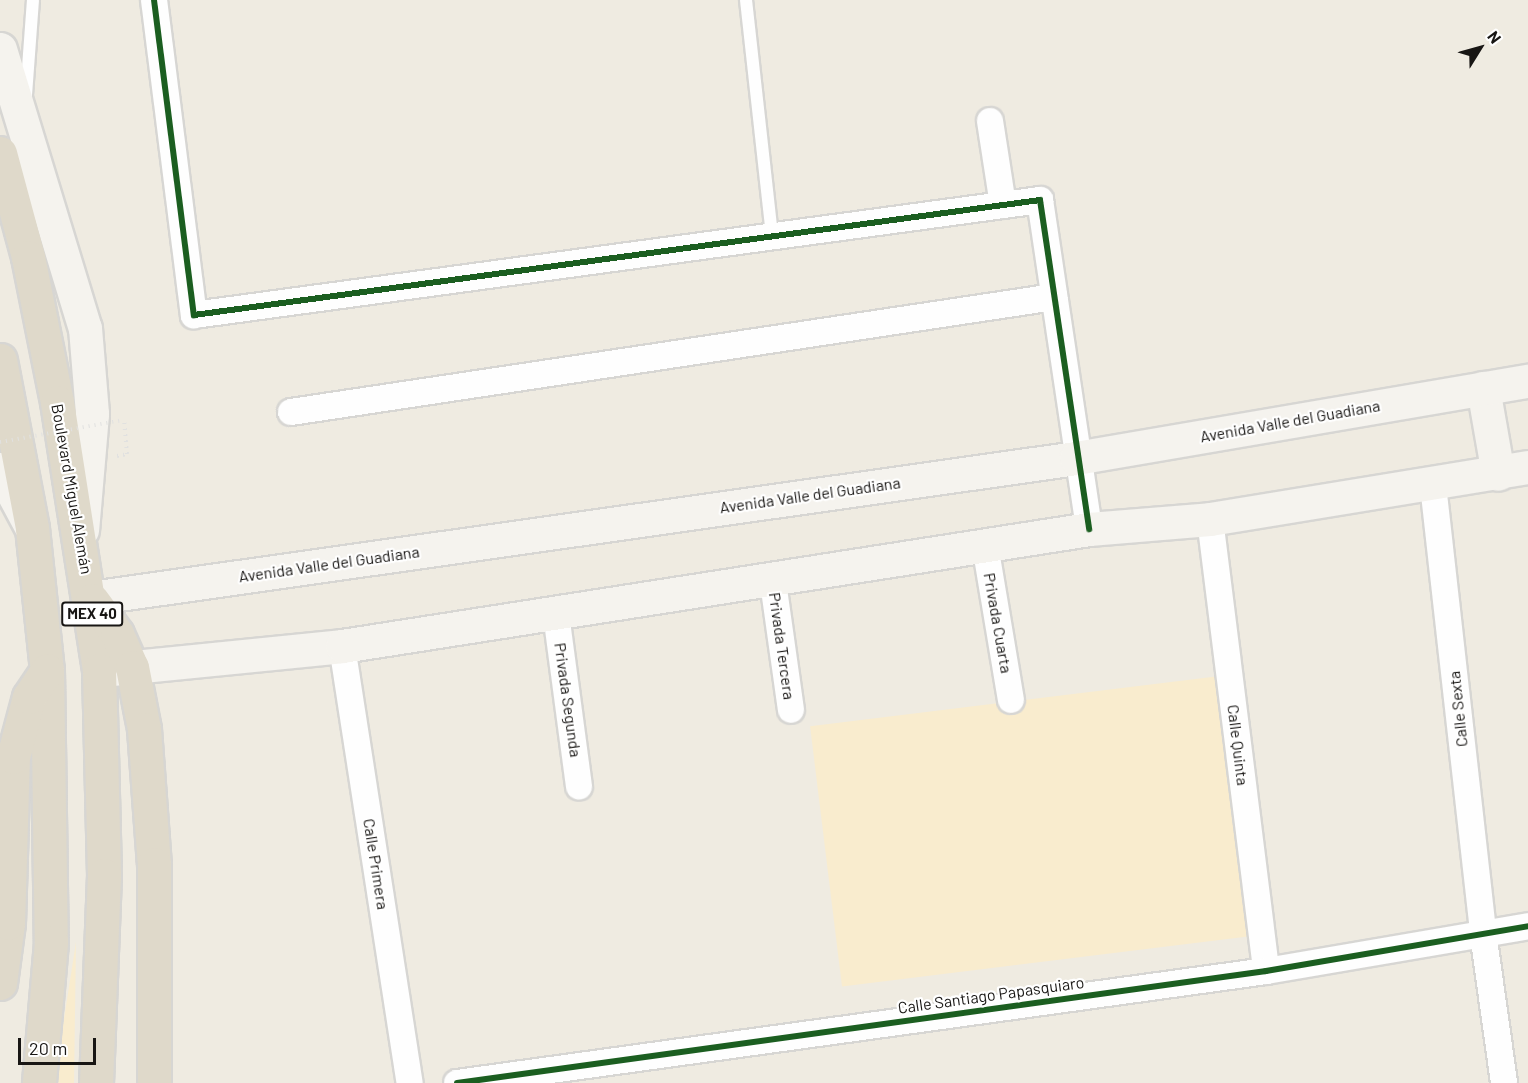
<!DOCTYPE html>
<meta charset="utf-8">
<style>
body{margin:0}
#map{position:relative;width:1528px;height:1083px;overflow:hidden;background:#faf9f5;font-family:Barlow,sans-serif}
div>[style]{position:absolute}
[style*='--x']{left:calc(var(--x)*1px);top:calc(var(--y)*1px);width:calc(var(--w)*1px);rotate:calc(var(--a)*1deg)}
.built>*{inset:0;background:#efebe1;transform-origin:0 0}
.green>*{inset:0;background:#f9ecce;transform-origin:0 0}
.path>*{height:4px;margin-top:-2px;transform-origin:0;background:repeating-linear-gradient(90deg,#e1e1e0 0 1.5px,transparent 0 6px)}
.roads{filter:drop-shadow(2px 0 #d7d6d3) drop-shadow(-2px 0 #d7d6d3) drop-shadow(0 2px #d7d6d3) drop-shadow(0 -2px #d7d6d3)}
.lane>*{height:12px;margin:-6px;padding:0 6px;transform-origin:6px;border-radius:6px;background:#fefefe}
.street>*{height:26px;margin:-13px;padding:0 13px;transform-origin:13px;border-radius:13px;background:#fefefe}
.secondary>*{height:33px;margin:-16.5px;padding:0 16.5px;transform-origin:16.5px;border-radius:16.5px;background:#f5f3ee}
.highway>*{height:33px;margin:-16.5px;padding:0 16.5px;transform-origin:16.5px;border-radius:16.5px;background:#dfd9ca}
.path-bridge>*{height:4px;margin-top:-2px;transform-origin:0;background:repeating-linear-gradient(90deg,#e1e1e0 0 1.5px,transparent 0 6px)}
.cycleway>*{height:6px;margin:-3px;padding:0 3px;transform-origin:3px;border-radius:3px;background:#1b5e20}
span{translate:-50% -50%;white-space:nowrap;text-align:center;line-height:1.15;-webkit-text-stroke:4.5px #fff;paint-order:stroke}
.shield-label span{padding:2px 4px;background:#fff;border:2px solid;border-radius:4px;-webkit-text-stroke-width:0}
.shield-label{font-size:15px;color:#181614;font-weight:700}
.street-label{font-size:16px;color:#181614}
.north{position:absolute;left:1450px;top:18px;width:60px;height:60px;-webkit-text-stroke:4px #fff;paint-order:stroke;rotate:53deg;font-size:16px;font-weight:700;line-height:24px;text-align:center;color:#181614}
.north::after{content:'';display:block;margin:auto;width:21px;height:27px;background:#181614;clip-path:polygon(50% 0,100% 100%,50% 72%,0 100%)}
.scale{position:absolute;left:18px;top:1038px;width:78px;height:27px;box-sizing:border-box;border:3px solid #181614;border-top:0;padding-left:8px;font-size:18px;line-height:21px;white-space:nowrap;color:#181614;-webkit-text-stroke:4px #fff;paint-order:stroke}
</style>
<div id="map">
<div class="built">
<div style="left:0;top:0;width:1528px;height:1083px"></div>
</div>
<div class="green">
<div style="left:1220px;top:676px;width:262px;height:413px;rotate:83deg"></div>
<div style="clip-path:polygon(76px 942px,74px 1083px,54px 1083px)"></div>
</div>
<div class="path">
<div style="--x:117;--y:456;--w:10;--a:-11"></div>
<div style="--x:127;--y:454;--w:34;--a:-95"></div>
</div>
<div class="roads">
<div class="lane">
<div style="--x:746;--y:0;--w:238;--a:83.7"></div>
<div style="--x:26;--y:95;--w:95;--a:-85.8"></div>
</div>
<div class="street">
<div style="--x:154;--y:0;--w:318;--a:82.8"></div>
<div style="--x:194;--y:315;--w:854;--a:-7.74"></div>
<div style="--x:1040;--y:200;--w:333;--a:81.5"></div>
<div style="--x:990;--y:121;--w:85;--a:81.2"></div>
<div style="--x:291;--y:412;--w:772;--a:-8.57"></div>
<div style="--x:1433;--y:485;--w:451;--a:83.6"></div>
<div style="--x:1483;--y:933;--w:151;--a:82"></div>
<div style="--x:1210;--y:519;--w:455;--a:82.9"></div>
<div style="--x:985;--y:545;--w:157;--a:80.5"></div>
<div style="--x:773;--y:582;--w:129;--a:82"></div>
<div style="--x:556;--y:614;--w:174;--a:82.4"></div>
<div style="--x:342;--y:646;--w:442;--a:81.2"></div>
<div style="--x:457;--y:1083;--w:817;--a:-7.88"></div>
<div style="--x:1266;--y:971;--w:266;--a:-9.7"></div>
</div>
<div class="secondary">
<div style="--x:0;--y:49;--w:292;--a:73.1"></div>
<div style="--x:85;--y:328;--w:86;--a:85.3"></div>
<div style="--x:92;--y:414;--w:116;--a:94.9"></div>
<div style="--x:1483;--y:388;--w:87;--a:80.1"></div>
<div style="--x:0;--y:469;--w:64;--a:61.8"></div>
<div style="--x:91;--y:598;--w:995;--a:-8.09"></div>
<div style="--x:1076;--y:458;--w:459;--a:-9.7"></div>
<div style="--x:103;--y:670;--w:240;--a:-5.7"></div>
<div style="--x:342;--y:646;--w:756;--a:-8.9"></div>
<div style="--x:1089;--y:529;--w:121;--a:-4.7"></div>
<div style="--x:1210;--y:519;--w:322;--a:-9.3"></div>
</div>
<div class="highway">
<div style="--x:0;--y:153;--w:108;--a:74.9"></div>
<div style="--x:28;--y:257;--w:148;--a:78.7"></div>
<div style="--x:57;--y:402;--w:271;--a:81.1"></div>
<div style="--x:99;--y:670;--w:205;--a:88.6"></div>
<div style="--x:104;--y:875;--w:208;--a:92.2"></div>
<div style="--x:0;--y:360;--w:171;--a:79.2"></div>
<div style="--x:32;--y:528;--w:143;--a:84"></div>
<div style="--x:47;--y:670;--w:272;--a:89.2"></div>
<div style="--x:51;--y:942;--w:142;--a:94.9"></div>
<div style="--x:92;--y:600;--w:42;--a:53.7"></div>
<div style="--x:117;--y:634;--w:36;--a:66"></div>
<div style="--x:132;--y:667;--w:63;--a:79"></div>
<div style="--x:144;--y:729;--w:135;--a:85.8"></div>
<div style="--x:154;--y:864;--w:219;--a:90"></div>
<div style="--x:0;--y:983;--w:61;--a:-82.4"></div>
<div style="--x:8;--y:923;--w:166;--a:-88.3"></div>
<div style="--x:13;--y:757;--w:62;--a:-75.1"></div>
<div style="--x:29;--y:697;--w:32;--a:-56"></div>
</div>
</div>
<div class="path-bridge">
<div style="--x:0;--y:442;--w:126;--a:-10.1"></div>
</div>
<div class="cycleway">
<div style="--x:154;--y:0;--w:318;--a:82.8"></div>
<div style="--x:194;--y:315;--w:854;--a:-7.74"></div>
<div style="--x:1040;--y:200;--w:333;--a:81.5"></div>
<div style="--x:457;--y:1083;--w:817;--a:-7.88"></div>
<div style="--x:1266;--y:971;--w:266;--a:-9.7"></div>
</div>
<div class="shield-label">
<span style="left:92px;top:614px">MEX 40</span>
</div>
<div class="street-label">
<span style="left:1290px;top:421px;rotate:-10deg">Avenida Valle del Guadiana</span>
<span style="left:72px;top:489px;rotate:80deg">Boulevard Miguel Alemán</span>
<span style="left:810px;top:495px;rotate:-8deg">Avenida Valle del Guadiana</span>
<span style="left:329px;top:564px;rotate:-8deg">Avenida Valle del Guadiana</span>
<span style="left:998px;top:623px;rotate:80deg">Privada Cuarta</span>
<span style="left:782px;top:646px;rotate:82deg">Privada Tercera</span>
<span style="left:568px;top:700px;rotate:82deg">Privada Segunda</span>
<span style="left:1458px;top:709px;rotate:-96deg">Calle Sexta</span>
<span style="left:1238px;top:745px;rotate:83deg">Calle Quinta</span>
<span style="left:376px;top:864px;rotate:81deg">Calle Primera</span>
<span style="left:991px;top:995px;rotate:-8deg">Calle Santiago Papasquiaro</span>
</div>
<div class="north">N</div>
<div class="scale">20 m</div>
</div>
